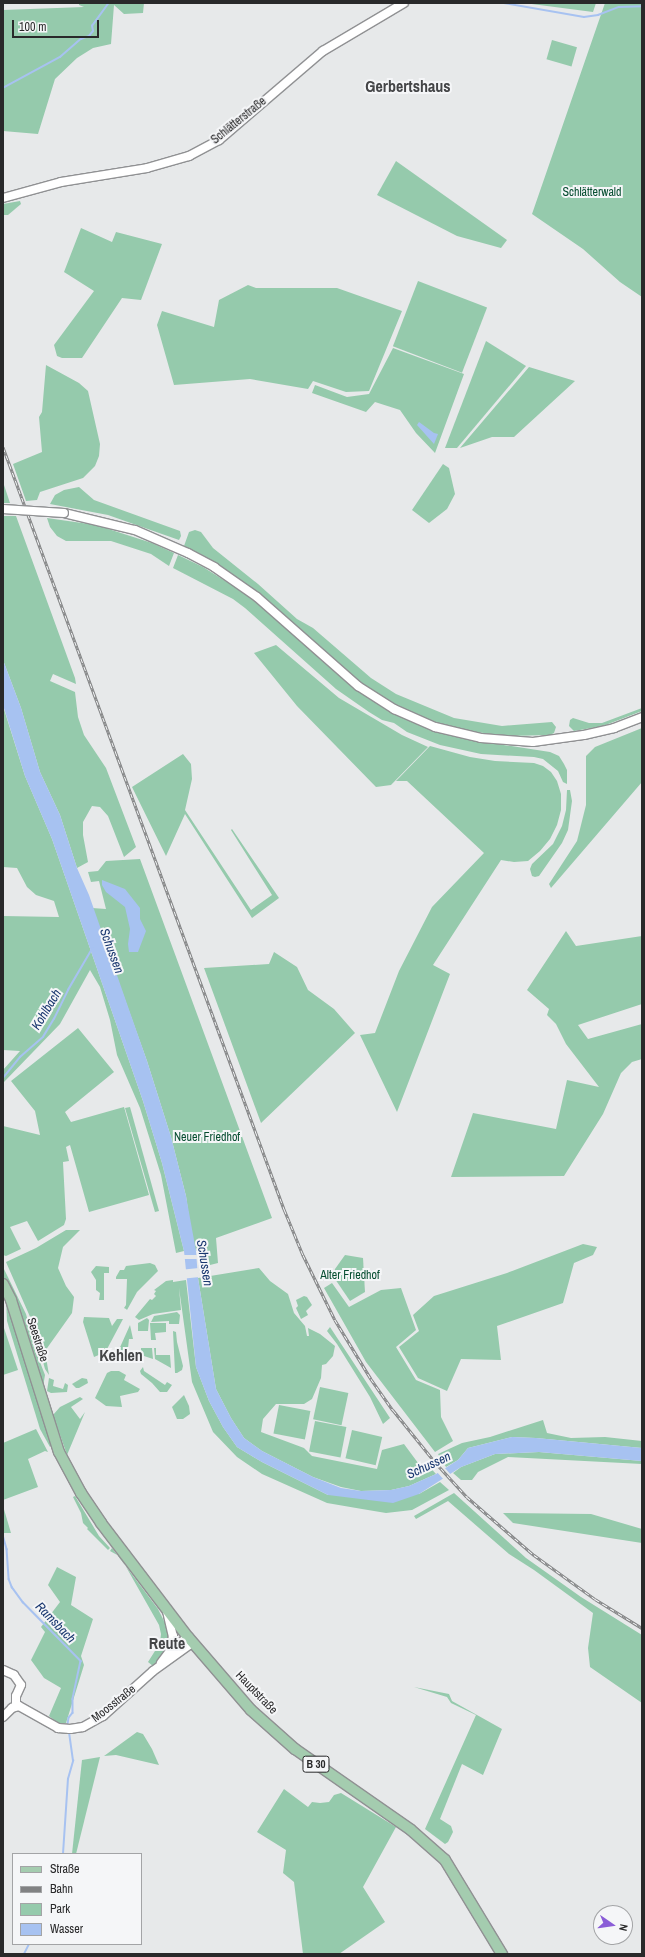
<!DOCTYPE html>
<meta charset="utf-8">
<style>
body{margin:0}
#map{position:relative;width:645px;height:1957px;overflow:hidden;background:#e7e9ea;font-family:"Archivo Narrow",sans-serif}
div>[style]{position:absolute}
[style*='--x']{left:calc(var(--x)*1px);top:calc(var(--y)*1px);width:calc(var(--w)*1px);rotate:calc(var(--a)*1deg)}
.green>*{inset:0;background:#95caac;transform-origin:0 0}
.water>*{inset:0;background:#a7c2f1}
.pier>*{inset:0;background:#e7e9ea;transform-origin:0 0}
.stream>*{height:1.5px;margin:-0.75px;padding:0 0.75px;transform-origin:0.75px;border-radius:0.75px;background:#a7c2f1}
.roads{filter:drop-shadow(1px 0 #909193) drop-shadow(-1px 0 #909193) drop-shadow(0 1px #909193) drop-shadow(0 -1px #909193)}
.minor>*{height:8px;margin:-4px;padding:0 4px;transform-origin:4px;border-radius:4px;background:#fff}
.major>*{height:10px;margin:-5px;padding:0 5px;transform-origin:5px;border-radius:5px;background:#a4ccaf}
.rail>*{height:3px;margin-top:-1.5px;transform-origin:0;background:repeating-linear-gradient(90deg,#f5f6f8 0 4.5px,#818283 0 9px);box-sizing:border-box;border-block:1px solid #818283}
.bridges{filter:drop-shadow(1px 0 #909193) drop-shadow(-1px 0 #909193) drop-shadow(0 1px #909193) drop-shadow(0 -1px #909193)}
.minor-bridge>*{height:8px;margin:-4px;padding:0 4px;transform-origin:4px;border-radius:4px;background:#fff}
span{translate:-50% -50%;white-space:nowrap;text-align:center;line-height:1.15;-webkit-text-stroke:4px #f5f6f8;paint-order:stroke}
.shield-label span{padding:1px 3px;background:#f5f6f8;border:1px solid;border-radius:3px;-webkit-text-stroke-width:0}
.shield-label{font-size:11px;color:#29292a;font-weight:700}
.street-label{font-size:12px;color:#29292a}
.park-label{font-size:12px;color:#064d30}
.water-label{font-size:13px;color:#19376f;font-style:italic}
.district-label{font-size:16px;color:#444547;font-weight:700}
.frame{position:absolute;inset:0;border:4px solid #29292a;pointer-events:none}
.legend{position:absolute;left:12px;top:1853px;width:130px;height:92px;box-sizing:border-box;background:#f5f6f8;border:1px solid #a3a4a6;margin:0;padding:5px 7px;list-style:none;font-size:12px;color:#29292a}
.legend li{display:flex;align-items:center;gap:8px;height:20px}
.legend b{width:20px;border:1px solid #a3a4a6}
.north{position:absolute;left:593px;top:1905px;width:40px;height:40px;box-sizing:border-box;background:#f5f6f8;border:1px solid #a3a4a6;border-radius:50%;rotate:103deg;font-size:11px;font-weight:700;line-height:16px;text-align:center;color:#29292a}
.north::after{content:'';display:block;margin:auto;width:14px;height:18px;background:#8a5dd7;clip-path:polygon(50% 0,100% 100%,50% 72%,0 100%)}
.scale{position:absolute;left:12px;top:20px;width:87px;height:18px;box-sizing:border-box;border:2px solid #29292a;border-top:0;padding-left:5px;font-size:12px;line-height:14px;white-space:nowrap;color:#29292a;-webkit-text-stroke:3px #f5f6f8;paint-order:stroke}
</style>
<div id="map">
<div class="green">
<div style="clip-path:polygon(79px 3px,144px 3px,143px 13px,124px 14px,114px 5px,111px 44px,93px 48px,77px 58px,55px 79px,38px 134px,3px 131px,3px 10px,84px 7px,79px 5px)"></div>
<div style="clip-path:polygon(524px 3px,596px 3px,593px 12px)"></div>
<div style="clip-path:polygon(605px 3px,642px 3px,642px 297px,620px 282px,583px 249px,532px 214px)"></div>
<div style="left:552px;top:40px;width:26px;height:20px;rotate:16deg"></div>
<div style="clip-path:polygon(396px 161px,507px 240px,501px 248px,457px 236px,377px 195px)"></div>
<div style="clip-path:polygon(20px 201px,21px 204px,8px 215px,3px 215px,3px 204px)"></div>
<div style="clip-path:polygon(81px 228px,112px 242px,116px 232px,162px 244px,141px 300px,122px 298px,82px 358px,62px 358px,57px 356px,54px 345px,94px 291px,64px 272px)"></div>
<div style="left:418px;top:281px;width:74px;height:70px;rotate:21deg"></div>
<div style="clip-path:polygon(248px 285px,256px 288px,337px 288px,402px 311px,369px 391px,346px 392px,313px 381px,308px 389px,250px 379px,174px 385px,157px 325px,162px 311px,214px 327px,219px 300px)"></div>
<div style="clip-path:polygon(486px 341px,526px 366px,457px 448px,445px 448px)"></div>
<div style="clip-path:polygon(393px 348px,464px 374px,435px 453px,416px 433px,400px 410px,375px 402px,366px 412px,312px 393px,315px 385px,347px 397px,369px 394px)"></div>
<div style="clip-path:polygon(46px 365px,79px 383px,88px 391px,100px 444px,99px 456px,95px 466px,83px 478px,40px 492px,37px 500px,26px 501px,13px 464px,42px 452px,39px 417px,42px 412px)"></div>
<div style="clip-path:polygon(529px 367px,575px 381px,514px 437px,492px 437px,460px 448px)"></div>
<div style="clip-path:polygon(443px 464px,449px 468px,455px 494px,447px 509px,429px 523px,412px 510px)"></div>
<div style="clip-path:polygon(3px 482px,10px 503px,3px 503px)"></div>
<div style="clip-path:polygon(79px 487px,94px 500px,180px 531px,181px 536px,179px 540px,108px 515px,50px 504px,55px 495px,64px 490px)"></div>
<div style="clip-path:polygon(3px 516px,16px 516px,75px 678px,76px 684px,53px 674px,50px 681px,75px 692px,78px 717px,84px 735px,106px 768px,136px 847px,124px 857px,108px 816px,100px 807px,92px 806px,83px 822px,83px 835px,88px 862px,77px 868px,60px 815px,40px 772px,21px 708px,3px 660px)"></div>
<div style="clip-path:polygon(47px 518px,96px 525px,152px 543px,174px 553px,169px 566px,151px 554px,111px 541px,66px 541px,57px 536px,50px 527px)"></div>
<div style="clip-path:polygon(195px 530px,201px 532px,213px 548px,258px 584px,297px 619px,313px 628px,371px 678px,396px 694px,454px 718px,502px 726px,552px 722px,556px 727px,554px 733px,550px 735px,506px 736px,469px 731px,435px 722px,393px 704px,355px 679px,259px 593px,222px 567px,184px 546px,189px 532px)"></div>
<div style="clip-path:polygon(178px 555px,203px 567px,249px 596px,387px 709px,435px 731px,465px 739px,550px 752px,559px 756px,564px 764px,567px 770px,567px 784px,563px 782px,558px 771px,543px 759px,534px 757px,481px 754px,440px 745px,407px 732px,394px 723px,382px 720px,369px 712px,336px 689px,245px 608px,233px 599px,173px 568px)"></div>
<div style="clip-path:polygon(276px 645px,339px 698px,402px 735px,428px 747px,391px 785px,376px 787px,297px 706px,254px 653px)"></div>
<div style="clip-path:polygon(3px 706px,25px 776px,52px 839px,143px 1101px,162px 1163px,184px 1251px,176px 1253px,161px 1175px,140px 1108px,117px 1055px,110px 1020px,100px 987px,90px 970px,60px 1024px,4px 1082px,3px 1081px,3px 1070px,20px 1051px,3px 1050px,3px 916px,59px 917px,54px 901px,36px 895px,27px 887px,17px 868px,3px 867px)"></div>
<div style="clip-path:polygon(642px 708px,642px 711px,603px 726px,574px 731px,569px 726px,570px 720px,573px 718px,589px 723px,602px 723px)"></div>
<div style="clip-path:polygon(642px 728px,642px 782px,551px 888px,549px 884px,577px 841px,586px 805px,586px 756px,595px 747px)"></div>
<div style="clip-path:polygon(430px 746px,470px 757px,495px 761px,534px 763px,543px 766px,551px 772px,557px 781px,561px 794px,561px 810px,557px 825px,550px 839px,540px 851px,528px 861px,514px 862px,501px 860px,433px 965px,450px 974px,397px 1112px,360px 1035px,375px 1033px,399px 971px,432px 907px,484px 853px,407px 781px,396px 781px)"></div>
<div style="clip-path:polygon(183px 754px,191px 764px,192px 779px,185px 810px,251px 910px,272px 895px,231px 830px,232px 829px,279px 898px,252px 918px,185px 814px,166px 856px,132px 787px)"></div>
<div style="clip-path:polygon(567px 790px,570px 790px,572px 801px,568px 830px,562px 843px,539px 876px,535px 877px,532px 876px,530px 869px,532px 864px,553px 844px,562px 826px,566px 810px)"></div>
<div style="clip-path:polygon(140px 859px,272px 1218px,216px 1238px,218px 1263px,206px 1266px,203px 1251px,196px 1251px,192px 1239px,186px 1196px,171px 1137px,147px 1061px,92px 908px,106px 909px,99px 881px,91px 882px,88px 872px,98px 871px,106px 861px)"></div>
<div style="clip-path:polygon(566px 931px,576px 946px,642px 936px,642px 1004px,578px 1025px,588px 1039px,642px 1024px,642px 1059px,632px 1062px,621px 1073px,603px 1114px,564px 1176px,451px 1177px,473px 1113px,556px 1129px,567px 1080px,599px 1087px,566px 1044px,556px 1024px,547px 1015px,549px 1009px,527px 990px)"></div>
<div style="clip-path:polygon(274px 952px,297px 967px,308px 990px,334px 1009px,355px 1033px,261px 1123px,204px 968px,269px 964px)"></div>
<div style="clip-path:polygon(78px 1028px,114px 1072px,65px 1112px,71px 1122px,124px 1107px,149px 1195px,89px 1212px,70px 1145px,66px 1147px,69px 1161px,63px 1162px,66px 1219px,64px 1225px,38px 1241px,27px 1221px,10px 1227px,21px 1249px,6px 1256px,3px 1255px,3px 1126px,40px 1135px,35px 1111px,11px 1081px)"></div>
<div style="clip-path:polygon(130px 1107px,159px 1211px,155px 1212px,125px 1108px)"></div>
<div style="clip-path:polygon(66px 1230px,80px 1230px,63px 1247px,58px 1268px,66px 1286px,74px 1297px,72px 1313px,45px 1351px,49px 1375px,45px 1369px,31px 1319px,6px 1262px,36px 1248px)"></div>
<div style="clip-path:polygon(583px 1244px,597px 1247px,593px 1255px,574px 1263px,563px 1303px,497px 1326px,501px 1360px,461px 1359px,447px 1391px,418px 1378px,399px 1347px,419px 1331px,413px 1315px,434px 1296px,507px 1273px)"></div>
<div style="clip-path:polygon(345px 1255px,363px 1258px,365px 1292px,350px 1301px,333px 1276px,335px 1269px)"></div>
<div style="clip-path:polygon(150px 1263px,155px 1265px,158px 1271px,137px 1292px,127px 1310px,126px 1309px,124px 1308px,126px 1305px,127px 1279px,116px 1279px,116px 1277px,120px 1270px,124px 1270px,126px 1266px)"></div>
<div style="clip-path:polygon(96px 1266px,109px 1267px,109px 1273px,104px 1273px,104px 1300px,99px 1300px,100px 1293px,96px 1290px,96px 1280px,91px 1272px)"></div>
<div style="clip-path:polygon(3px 1267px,26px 1314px,38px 1357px,45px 1375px,43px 1387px,24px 1323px,13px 1296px,3px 1276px)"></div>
<div style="clip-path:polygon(259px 1268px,270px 1281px,288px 1294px,294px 1313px,305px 1326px,307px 1336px,309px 1336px,308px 1328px,320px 1334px,335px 1346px,333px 1356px,326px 1364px,322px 1365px,321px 1378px,312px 1399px,304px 1404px,276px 1404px,263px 1419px,261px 1432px,304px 1448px,312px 1456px,377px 1469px,382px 1450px,404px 1444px,421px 1467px,426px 1463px,436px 1474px,409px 1486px,391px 1490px,361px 1491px,341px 1487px,313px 1477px,262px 1451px,244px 1438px,231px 1418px,216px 1389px,198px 1278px)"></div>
<div style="clip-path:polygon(173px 1280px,173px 1282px,186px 1280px,196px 1367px,209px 1401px,223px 1427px,237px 1447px,262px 1462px,328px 1495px,419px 1494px,440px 1482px,449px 1490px,412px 1510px,386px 1513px,362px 1509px,327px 1503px,262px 1474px,237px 1457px,213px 1432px,192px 1382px,179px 1288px,186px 1284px,179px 1288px,181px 1310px,153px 1314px,139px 1320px,135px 1317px,150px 1299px,152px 1300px,156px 1296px,154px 1294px,156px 1291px,154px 1290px,166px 1281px)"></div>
<div style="clip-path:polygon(332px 1283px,349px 1307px,381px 1290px,401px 1288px,416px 1330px,396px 1347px,416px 1380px,440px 1390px,441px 1417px,453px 1441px,435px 1452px,366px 1362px,324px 1288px)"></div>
<div style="clip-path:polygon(304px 1296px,307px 1297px,312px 1305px,306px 1311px,308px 1315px,301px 1319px,296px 1308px,298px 1306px,296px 1300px)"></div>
<div style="clip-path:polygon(6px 1299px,52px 1445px,50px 1447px,40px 1429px,7px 1321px)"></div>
<div style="clip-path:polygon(177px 1312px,180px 1315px,179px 1324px,169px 1324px,169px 1321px,151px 1322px,154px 1316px)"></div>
<div style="clip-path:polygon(84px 1317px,109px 1318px,112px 1326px,117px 1319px,123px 1319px,106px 1351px,103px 1348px,99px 1351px,101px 1354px,94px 1357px,83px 1322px)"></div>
<div style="clip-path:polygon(147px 1318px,149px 1320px,148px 1331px,138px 1331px,138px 1323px)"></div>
<div style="clip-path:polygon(150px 1323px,166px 1323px,166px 1332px,155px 1333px,156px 1340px,151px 1340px)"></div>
<div style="clip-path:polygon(3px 1325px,18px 1370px,3px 1375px)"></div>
<div style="clip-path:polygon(130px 1325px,133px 1339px,129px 1339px,128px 1348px,124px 1348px,124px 1359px,120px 1358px,117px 1354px)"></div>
<div style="clip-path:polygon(330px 1327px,390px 1418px,383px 1424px,370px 1397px,337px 1344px,327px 1331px)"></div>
<div style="clip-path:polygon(173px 1331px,176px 1332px,177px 1342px,183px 1366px,182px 1370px,177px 1373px,175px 1373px)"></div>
<div style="clip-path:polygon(141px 1348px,152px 1348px,153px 1359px,141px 1355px)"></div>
<div style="clip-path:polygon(154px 1348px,156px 1348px,156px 1355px,170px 1355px,171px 1368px,155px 1359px)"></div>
<div style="clip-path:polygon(143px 1367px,144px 1371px,165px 1385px,167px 1382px,172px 1385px,167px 1392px,160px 1392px,152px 1383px,141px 1374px,140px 1371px)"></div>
<div style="clip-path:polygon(111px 1371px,119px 1371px,126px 1375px,124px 1380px,140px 1389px,138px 1392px,120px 1396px,122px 1407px,106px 1406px,95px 1398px,107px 1373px)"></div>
<div style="clip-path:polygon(49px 1378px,54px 1380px,53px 1386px,63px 1389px,65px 1383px,68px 1385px,67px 1392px,51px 1393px,47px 1391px)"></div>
<div style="clip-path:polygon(82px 1378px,87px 1379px,88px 1383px,79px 1388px,76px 1388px,72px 1384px)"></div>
<div style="left:320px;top:1387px;width:29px;height:33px;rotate:12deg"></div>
<div style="clip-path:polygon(184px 1395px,189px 1406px,190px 1414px,183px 1419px,177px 1419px,172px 1407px)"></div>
<div style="clip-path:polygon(80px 1397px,83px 1399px,71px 1407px,80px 1419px,85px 1412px,67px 1455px,53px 1415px,60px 1407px)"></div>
<div style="left:279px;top:1405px;width:32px;height:29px;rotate:11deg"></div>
<div style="clip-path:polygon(543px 1420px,547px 1433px,571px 1438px,605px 1437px,642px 1441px,642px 1448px,536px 1438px,512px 1437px,468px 1448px,458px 1460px,446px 1467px,438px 1454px,462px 1443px,490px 1437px)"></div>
<div style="left:315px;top:1421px;width:32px;height:31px;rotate:11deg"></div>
<div style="clip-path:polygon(36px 1429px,48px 1452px,45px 1451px,28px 1459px,38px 1487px,3px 1500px,3px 1443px)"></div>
<div style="left:352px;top:1430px;width:31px;height:29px;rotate:13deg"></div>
<div style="clip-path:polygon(539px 1452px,642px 1461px,642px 1464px,508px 1457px,478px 1472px,472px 1480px,461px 1480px,453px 1473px,461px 1467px,495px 1454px)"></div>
<div style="clip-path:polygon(454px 1493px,526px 1558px,581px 1597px,642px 1635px,642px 1703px,590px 1667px,588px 1648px,593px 1613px,534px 1570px,509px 1554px,448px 1501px,416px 1519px,414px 1516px)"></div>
<div style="clip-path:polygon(75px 1496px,99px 1536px,110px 1548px,108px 1550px,87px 1529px,88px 1528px,83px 1523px,81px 1513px,73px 1497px)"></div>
<div style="clip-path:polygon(3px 1506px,11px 1533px,3px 1533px)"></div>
<div style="clip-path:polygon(503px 1513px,591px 1514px,642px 1529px,642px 1543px,513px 1523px)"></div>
<div style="clip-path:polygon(112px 1548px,158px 1609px,170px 1633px,167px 1650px,153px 1666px,148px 1662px,160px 1643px,161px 1634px,159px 1625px,125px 1565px,119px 1556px,110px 1551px)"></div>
<div style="clip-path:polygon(57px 1567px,76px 1577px,71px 1605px,93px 1619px,81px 1656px,84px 1665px,66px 1723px,59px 1724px,49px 1716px,61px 1688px,44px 1678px,31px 1660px,45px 1632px,41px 1627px,60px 1602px,48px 1585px)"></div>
<div style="clip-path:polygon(414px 1687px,449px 1694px,452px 1701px,502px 1729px,483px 1775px,462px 1764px,440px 1819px,451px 1826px,453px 1832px,448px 1842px,445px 1844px,425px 1829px,476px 1715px,451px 1703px,447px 1697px)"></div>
<div style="clip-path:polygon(137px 1732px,143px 1734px,152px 1749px,159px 1765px,116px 1755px,104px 1756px)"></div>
<div style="clip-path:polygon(100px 1757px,76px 1854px,72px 1854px,82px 1760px)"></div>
<div style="clip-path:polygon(284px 1789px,308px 1807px,312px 1802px,320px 1803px,329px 1802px,334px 1795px,341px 1793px,396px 1827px,363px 1887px,385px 1922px,339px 1954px,303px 1954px,294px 1882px,283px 1873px,286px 1850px,257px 1832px)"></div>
</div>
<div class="water">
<div style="clip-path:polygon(419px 422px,434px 433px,438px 434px,434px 444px,417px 425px)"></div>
<div style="clip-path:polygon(3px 660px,21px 708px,40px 772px,60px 815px,77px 868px,89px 895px,147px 1061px,171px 1137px,186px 1196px,196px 1251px,198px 1278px,216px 1389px,231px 1418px,244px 1438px,262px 1451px,313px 1477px,341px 1488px,361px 1491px,391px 1490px,409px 1486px,436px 1474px,458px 1460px,468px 1448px,512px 1437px,536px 1438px,642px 1448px,642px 1461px,539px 1452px,495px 1454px,461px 1467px,419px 1494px,393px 1503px,328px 1495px,262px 1462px,237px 1447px,223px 1427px,209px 1401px,196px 1367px,184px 1251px,162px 1163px,143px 1101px,52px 839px,25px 776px,3px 705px)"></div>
<div style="clip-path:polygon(102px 880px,125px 889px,140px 908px,140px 919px,146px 931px,138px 952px,129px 952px,128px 944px,130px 929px,125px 907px,106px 892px,102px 885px)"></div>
</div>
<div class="pier">
<div style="left:198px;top:1255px;width:4px;height:16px;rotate:90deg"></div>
<div style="left:199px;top:1268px;width:9px;height:15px;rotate:84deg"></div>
<div style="clip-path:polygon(444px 1467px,452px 1476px,445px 1481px,436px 1471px)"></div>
</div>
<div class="stream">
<div style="--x:129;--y:3;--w:6;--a:0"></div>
<div style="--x:504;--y:3;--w:81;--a:9.9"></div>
<div style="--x:584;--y:17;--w:14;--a:-8"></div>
<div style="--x:598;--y:15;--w:22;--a:-21"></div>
<div style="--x:619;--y:7;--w:23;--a:-2"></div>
<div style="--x:3;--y:88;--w:65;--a:-28.5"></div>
<div style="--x:60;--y:57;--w:28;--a:-41"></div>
<div style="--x:81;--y:39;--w:9;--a:-21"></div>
<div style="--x:89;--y:36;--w:6;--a:-51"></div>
<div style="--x:93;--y:31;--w:5;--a:-101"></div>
<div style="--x:92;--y:26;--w:29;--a:-54"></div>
<div style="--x:3;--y:1078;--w:27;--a:-51"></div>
<div style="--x:20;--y:1057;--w:30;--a:-41"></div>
<div style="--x:43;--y:1037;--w:21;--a:-59"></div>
<div style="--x:54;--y:1019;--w:32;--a:-64"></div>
<div style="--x:68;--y:990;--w:48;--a:-59.7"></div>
<div style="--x:3;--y:1535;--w:15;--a:74"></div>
<div style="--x:7;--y:1549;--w:30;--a:86"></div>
<div style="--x:9;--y:1579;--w:9;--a:69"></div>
<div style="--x:12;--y:1587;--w:19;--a:54"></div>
<div style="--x:23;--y:1602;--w:83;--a:45.5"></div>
<div style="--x:81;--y:1661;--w:39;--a:102"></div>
<div style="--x:73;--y:1699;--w:14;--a:90"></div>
<div style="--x:73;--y:1713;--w:6;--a:129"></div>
<div style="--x:69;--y:1718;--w:6;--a:99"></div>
<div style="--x:63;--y:1854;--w:75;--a:-86.2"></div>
<div style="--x:68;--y:1779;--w:19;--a:-74"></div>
<div style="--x:73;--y:1761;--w:27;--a:-98"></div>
<div style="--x:24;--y:1954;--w:11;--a:-63"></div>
</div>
<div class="roads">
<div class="minor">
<div style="--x:3;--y:198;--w:60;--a:-15.4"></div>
<div style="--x:61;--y:182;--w:87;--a:-9.2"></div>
<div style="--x:147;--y:168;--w:44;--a:-15.9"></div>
<div style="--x:189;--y:156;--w:34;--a:-28"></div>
<div style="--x:219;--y:140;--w:137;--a:-40.6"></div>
<div style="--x:323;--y:51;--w:94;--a:-30.7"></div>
<div style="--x:64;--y:513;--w:73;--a:13.5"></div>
<div style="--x:135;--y:530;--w:58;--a:23.5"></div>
<div style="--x:188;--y:553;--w:30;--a:28"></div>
<div style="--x:214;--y:567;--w:52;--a:34.9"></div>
<div style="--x:257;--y:597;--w:135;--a:41.4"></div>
<div style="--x:358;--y:686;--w:43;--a:32.6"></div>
<div style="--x:394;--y:709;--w:45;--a:23.7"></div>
<div style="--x:435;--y:727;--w:47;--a:13.4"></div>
<div style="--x:481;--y:738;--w:52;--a:4.4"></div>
<div style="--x:533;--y:742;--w:51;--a:-7.8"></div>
<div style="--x:584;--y:735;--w:31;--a:-13"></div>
<div style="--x:614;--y:728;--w:30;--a:-21"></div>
<div style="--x:167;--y:1611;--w:26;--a:77"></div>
<div style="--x:173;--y:1636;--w:15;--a:101"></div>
<div style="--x:161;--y:1663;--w:15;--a:-53"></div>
<div style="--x:170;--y:1651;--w:23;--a:-38"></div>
<div style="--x:3;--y:1670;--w:12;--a:24"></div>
<div style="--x:14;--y:1675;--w:12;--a:55"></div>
<div style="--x:21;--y:1685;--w:12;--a:114"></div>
<div style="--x:16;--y:1696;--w:10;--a:90"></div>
<div style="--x:3;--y:1717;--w:13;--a:-45"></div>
<div style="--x:12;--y:1708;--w:7;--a:-16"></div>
<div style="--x:19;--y:1706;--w:45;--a:29.4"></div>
<div style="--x:58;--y:1728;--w:12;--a:5"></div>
<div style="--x:70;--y:1729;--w:13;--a:-9"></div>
<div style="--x:83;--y:1727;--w:23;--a:-29"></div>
<div style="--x:103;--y:1716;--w:67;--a:-42"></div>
<div style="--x:153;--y:1671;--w:48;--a:-35.7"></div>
</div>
<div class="major">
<div style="--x:3;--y:1284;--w:18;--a:63"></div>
<div style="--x:11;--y:1300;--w:159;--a:72.5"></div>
<div style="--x:59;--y:1452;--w:47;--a:61.8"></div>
<div style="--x:81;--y:1493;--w:36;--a:56"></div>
<div style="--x:101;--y:1523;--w:143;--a:52.7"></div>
<div style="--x:188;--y:1637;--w:96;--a:49.2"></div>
<div style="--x:251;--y:1710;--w:59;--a:41.6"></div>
<div style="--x:295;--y:1749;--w:141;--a:34.9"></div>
<div style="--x:411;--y:1830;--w:45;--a:41.4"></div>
<div style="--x:445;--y:1860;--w:110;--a:58.8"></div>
</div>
</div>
<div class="rail">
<div style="--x:3;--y:447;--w:812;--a:69.76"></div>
<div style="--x:284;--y:1209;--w:50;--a:67.6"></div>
<div style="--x:303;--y:1255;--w:72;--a:63.8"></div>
<div style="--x:335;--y:1320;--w:69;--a:58.6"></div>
<div style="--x:371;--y:1379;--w:38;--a:55"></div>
<div style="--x:393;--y:1410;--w:67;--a:51.1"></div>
<div style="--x:435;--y:1462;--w:47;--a:47.6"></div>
<div style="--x:467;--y:1497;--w:89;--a:40.9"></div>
<div style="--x:534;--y:1555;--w:75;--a:35.8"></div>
<div style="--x:595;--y:1599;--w:55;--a:31.7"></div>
</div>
<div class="bridges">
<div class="minor-bridge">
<div style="--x:3;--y:509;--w:61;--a:3.8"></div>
</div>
</div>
<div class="shield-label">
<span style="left:316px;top:1764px">B 30</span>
</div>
<div class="street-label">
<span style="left:239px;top:121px;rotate:-39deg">Schlätterstraße</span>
<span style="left:37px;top:1340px;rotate:72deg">Seestraße</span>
<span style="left:256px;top:1693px;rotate:46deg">Hauptstraße</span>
<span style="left:114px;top:1704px;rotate:-38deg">Moosstraße</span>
</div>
<div class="park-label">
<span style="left:592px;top:193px">Schlätterwald</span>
<span style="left:207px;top:1138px">Neuer Friedhof</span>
<span style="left:350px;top:1276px">Alter Friedhof</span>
</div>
<div class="water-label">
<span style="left:111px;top:951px;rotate:70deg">Schussen</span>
<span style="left:47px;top:1010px;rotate:-59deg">Kohlbach</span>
<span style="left:204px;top:1263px;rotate:81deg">Schussen</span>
<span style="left:429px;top:1466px;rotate:-25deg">Schussen</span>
<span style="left:55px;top:1623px;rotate:46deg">Ramsbach</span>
</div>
<div class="district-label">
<span style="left:408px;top:86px">Gerbertshaus</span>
<span style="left:121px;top:1355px">Kehlen</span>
<span style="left:167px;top:1643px">Reute</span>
</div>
<div class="frame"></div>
<ul class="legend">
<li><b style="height:5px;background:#a4ccaf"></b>Straße</li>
<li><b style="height:5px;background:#818283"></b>Bahn</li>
<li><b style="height:11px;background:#95caac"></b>Park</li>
<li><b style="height:11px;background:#a7c2f1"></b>Wasser</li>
</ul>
<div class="north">N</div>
<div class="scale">100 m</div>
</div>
